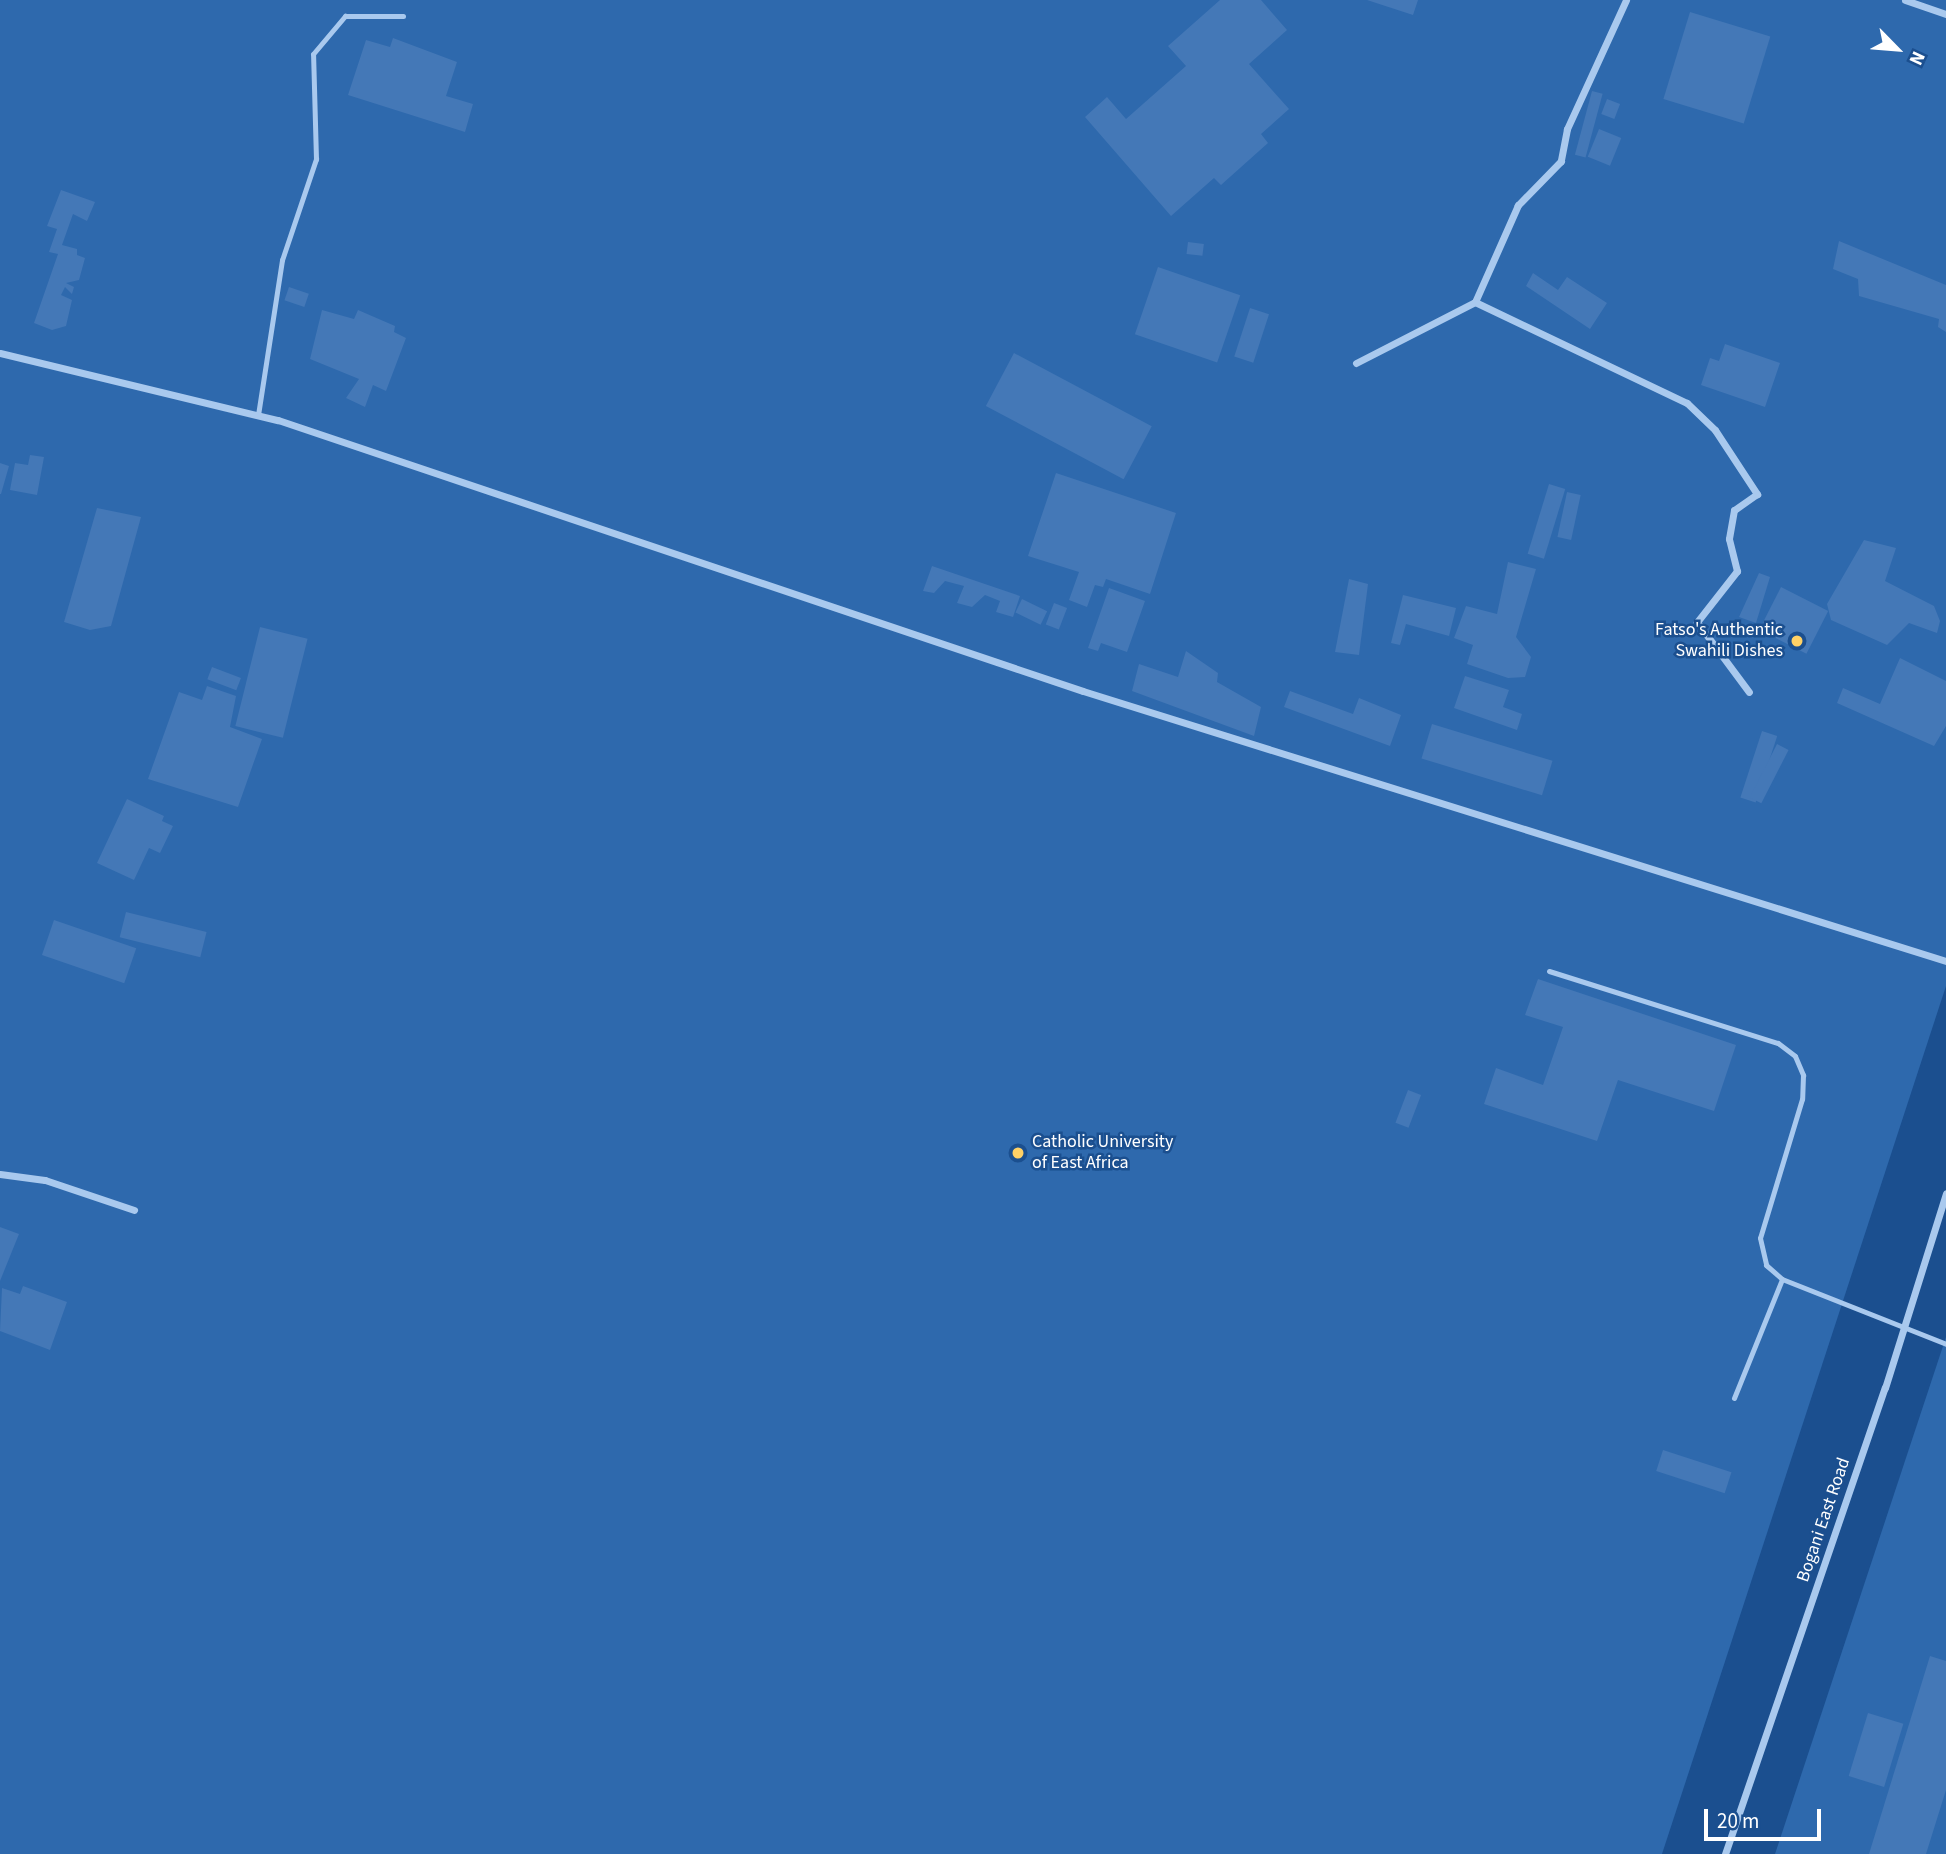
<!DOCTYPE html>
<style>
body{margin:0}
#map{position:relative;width:1946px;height:1854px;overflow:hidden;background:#1b4f8f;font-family:"Source Sans 3",sans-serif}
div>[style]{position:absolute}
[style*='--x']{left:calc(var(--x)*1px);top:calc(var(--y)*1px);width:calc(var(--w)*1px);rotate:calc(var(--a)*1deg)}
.green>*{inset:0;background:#2e69ad}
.building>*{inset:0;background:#4478b7;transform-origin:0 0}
.service>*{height:5px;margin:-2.5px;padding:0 2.5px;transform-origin:2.5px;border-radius:2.5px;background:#a9c9ee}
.minor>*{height:7px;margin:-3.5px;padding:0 3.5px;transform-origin:3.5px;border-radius:3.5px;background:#a9c9ee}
.dots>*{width:19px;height:19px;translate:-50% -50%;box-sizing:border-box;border:4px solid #1b4f8f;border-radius:50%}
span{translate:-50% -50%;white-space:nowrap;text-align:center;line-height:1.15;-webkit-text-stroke:5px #1b4f8f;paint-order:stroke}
.poi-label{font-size:18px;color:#fff}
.right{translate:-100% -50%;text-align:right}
.left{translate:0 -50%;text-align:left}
.street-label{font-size:18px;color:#fff}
.north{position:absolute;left:1862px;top:14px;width:70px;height:70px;-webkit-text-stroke:5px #1b4f8f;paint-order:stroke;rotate:115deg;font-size:19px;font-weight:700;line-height:28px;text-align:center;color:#fff}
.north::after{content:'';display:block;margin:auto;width:24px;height:32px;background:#fff;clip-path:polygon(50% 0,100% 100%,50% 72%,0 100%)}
.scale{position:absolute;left:1704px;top:1809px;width:117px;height:32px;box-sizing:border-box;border:4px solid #fff;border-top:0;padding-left:9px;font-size:21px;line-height:24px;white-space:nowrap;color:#fff;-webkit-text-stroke:5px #1b4f8f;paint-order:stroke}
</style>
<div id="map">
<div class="green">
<div style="clip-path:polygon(0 0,1946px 0,1946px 986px,1662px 1854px,0 1854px)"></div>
<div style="clip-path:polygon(1946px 1337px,1946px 1854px,1775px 1854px)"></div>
</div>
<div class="building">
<div style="clip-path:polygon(1220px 0,1261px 0,1287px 30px,1249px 64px,1289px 109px,1261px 134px,1268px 143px,1221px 185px,1214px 178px,1171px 216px,1085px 117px,1107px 97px,1126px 119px,1186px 66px,1168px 46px)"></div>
<div style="clip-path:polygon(1367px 0,1418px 0,1413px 15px)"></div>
<div style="left:1690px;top:12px;width:84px;height:91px;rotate:17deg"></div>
<div style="clip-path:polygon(393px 38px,457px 62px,446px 96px,473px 104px,465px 132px,348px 95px,366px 40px,390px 47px)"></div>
<div style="left:1592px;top:91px;width:11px;height:66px;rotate:15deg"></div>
<div style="left:1607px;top:99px;width:14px;height:16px;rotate:21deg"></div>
<div style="left:1599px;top:129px;width:24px;height:30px;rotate:22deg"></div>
<div style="clip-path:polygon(61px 190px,95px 202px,87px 221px,73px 214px,62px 245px,77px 249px,77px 255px,85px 258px,79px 280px,66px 283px,74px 287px,72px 294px,65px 287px,61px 295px,72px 300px,66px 326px,52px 330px,34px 323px,58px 254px,49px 252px,57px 229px,47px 226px)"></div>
<div style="clip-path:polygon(1839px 241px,1946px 285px,1946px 332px,1938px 327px,1939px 319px,1859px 296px,1858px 279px,1833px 269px)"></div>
<div style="left:1188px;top:242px;width:16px;height:12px;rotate:7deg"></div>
<div style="left:1158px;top:267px;width:87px;height:71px;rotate:19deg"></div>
<div style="clip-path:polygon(1533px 273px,1558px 290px,1567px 277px,1607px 303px,1590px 329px,1526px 286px)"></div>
<div style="left:289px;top:287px;width:21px;height:14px;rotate:19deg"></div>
<div style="left:1250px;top:308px;width:20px;height:51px;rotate:18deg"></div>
<div style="clip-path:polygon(322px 310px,354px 319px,358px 310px,395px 326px,394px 332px,406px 338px,386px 391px,373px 385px,365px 407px,346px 398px,359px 379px,310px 359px)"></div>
<div style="clip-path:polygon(1725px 344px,1780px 363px,1765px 407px,1701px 385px,1710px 358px,1719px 361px)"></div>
<div style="left:1014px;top:353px;width:156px;height:60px;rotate:28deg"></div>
<div style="clip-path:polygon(30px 455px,44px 457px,37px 495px,10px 490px,15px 463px,28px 465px)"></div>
<div style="clip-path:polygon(0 463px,9px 466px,1px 494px,0 494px)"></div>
<div style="clip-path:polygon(1056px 473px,1176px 513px,1150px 594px,1106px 579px,1103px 587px,1095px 585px,1087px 607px,1069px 600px,1079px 572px,1028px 556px)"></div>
<div style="left:1549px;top:484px;width:17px;height:73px;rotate:17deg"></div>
<div style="left:1567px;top:492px;width:14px;height:46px;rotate:12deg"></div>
<div style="clip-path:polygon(97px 508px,141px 517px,111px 626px,90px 630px,64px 622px)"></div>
<div style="clip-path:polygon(1864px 540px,1896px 548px,1885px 581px,1934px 606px,1940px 621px,1937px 633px,1909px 623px,1887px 645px,1831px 620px,1827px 604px)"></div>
<div style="clip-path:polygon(1508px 562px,1536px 569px,1516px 637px,1531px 657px,1525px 677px,1508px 678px,1467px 664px,1473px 645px,1454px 638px,1466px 606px,1497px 614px)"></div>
<div style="clip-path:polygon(932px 566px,1020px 596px,1013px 617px,996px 612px,1000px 601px,985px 595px,972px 607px,957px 603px,964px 586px,945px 581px,934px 593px,923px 591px)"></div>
<div style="clip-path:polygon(1759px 573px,1770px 577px,1756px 623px,1739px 617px)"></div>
<div style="clip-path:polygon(1349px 579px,1368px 584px,1359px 655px,1335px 652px)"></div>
<div style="left:1781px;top:587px;width:53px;height:48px;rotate:27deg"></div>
<div style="clip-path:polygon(1109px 588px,1145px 601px,1127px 652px,1101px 643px,1098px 651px,1088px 648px)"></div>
<div style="clip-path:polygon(1403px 595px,1456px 608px,1449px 636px,1406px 624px,1400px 645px,1391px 643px)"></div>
<div style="left:1022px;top:599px;width:28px;height:15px;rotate:26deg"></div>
<div style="left:1054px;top:603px;width:14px;height:23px;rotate:21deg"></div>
<div style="left:260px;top:627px;width:49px;height:102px;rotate:14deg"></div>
<div style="clip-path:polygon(1186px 651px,1218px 673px,1217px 682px,1261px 707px,1254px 736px,1132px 691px,1139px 664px,1178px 677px)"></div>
<div style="clip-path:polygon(1900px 658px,1946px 681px,1946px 726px,1934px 746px,1837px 703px,1843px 688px,1880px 704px)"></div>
<div style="left:212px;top:667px;width:31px;height:13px;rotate:21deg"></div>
<div style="clip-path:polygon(1465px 676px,1509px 690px,1503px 707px,1522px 714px,1517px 730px,1454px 708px)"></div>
<div style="clip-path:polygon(207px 686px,236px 696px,230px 727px,262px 739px,238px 807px,148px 779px,179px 692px,202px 700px)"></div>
<div style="clip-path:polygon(1290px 691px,1353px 714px,1359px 698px,1401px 715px,1390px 746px,1284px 707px)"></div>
<div style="left:1432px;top:724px;width:126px;height:36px;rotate:17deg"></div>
<div style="left:1762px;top:731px;width:16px;height:70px;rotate:18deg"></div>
<div style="left:1777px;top:744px;width:13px;height:60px;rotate:27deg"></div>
<div style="clip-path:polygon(127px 799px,164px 816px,162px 821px,173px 826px,160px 853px,149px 848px,134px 880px,97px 863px)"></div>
<div style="left:126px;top:912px;width:83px;height:26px;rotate:14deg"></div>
<div style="left:54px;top:920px;width:87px;height:37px;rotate:19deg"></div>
<div style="clip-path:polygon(1538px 979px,1736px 1045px,1714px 1111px,1618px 1080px,1597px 1141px,1484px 1104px,1496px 1068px,1543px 1085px,1563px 1027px,1525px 1015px)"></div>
<div style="left:1408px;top:1090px;width:14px;height:35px;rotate:21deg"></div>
<div style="clip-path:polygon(0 1227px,19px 1234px,0 1281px)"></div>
<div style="clip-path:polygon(23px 1286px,67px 1302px,50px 1350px,0 1331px,2px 1288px,20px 1294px)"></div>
<div style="left:1663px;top:1450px;width:72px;height:22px;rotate:18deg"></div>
<div style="clip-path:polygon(1930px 1656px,1946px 1661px,1946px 1790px,1926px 1854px,1869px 1854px)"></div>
<div style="left:1868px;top:1713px;width:37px;height:66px;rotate:17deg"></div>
</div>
<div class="service">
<div style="--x:258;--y:415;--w:157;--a:-81.2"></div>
<div style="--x:282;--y:260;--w:107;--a:-71.4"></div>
<div style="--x:316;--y:159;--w:105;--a:-91.6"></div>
<div style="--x:313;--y:54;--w:50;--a:-49.9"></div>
<div style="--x:345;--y:16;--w:58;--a:0"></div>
<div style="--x:1549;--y:971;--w:240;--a:17.5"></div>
<div style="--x:1778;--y:1043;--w:21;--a:37"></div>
<div style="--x:1795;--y:1056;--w:21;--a:67"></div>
<div style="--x:1803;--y:1075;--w:24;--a:92"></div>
<div style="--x:1802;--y:1099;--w:145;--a:106.8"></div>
<div style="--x:1760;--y:1238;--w:28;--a:77"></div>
<div style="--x:1766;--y:1265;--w:21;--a:41"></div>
<div style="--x:1782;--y:1279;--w:176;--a:21.6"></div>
<div style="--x:1734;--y:1398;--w:128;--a:-68"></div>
</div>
<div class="minor">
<div style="--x:1626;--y:0;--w:142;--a:114.6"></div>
<div style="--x:1567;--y:129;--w:33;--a:101"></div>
<div style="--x:1561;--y:161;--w:62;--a:134.3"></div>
<div style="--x:1518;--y:205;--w:106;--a:113.9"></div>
<div style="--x:1475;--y:302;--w:235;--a:25.5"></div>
<div style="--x:1687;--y:403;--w:39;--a:44"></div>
<div style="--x:1715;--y:430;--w:77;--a:56.7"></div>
<div style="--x:1757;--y:494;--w:28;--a:145"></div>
<div style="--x:1734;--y:510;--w:29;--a:100"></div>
<div style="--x:1729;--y:539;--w:33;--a:76"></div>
<div style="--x:1737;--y:571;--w:65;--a:128.1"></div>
<div style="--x:1697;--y:622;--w:87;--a:53.4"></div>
<div style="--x:1905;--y:0;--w:43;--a:18.9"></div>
<div style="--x:0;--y:353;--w:286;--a:13.6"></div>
<div style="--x:278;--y:420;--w:849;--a:18.61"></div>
<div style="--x:1083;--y:691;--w:904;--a:17.37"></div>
<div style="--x:1356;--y:363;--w:134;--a:-27.1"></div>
<div style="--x:0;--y:1174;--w:45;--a:7.6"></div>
<div style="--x:45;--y:1180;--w:94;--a:18.6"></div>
<div style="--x:1725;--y:1854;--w:493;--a:-71.1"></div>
<div style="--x:1885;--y:1388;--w:204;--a:-72.6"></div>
</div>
<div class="dots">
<div style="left:1797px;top:641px;background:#ffd166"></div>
<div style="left:1018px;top:1153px;background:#ffd166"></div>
</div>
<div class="poi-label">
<span class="right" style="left:1783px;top:641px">Fatso's Authentic<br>Swahili Dishes</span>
<span class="left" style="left:1032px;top:1153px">Catholic University<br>of East Africa</span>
</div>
<div class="street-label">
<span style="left:1824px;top:1520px;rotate:-71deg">Bogani East Road</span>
</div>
<div class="north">N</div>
<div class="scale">20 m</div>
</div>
